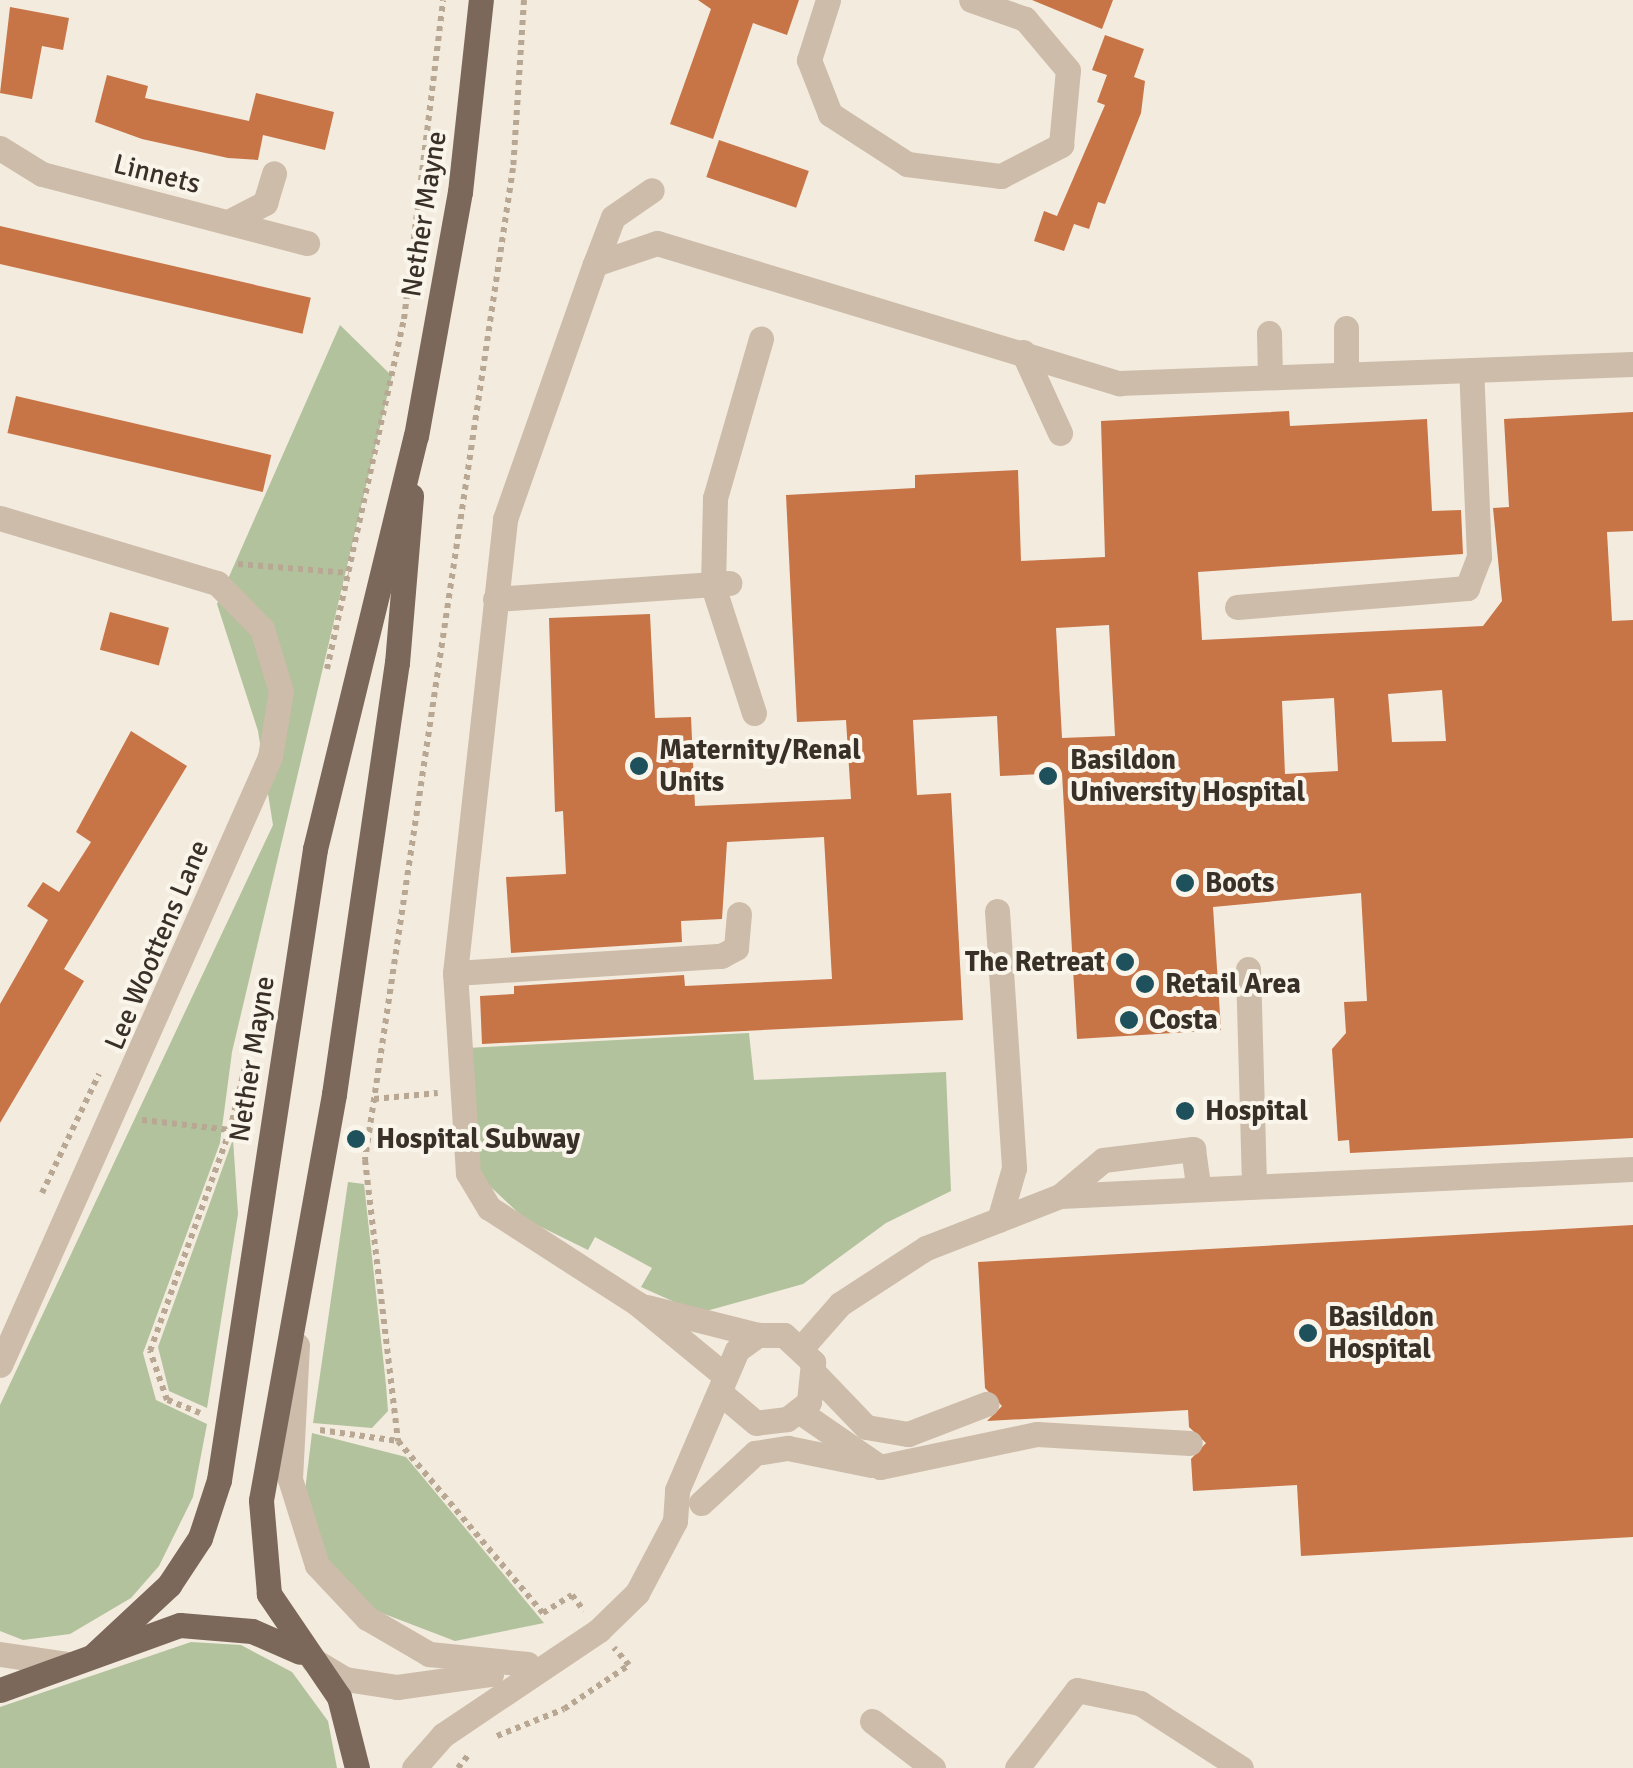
<!DOCTYPE html>
<style>
body{margin:0}
#map{position:relative;width:1633px;height:1768px;overflow:hidden;background:#f3ebde;font-family:Signika,sans-serif}
div>[style]{position:absolute}
[style*='--x']{left:calc(var(--x)*1px);top:calc(var(--y)*1px);width:calc(var(--w)*1px);rotate:calc(var(--a)*1deg)}
.green>*{inset:0;background:#b2c29d}
.building>*{inset:0;background:#c77447;transform-origin:0 0}
.path>*{height:6px;margin-top:-3px;transform-origin:0;background:repeating-linear-gradient(90deg,#b7a793 0 5px,transparent 0 10px)}
.minor>*{height:25px;margin:-12.5px;padding:0 12.5px;transform-origin:12.5px;border-radius:12.5px;background:#ccbca9}
.major>*{height:25px;margin:-12.5px;padding:0 12.5px;transform-origin:12.5px;border-radius:12.5px;background:#7b685a}
.dots>*{width:28px;height:28px;translate:-50% -50%;box-sizing:border-box;border:5px solid #faf5ea;border-radius:50%}
span{translate:-50% -50%;white-space:nowrap;text-align:center;line-height:1.15;-webkit-text-stroke:8px #faf5ea;paint-order:stroke}
.street-label{font-size:28px;color:#393029}
.poi-label{font-size:28px;color:#393029;font-weight:700}
.left{translate:0 -50%;text-align:left}
.right{translate:-100% -50%;text-align:right}
</style>
<div id="map">
<div class="green">
<div style="clip-path:polygon(340px 325px,392px 376px,232px 1052px,220px 1143px,143px 1353px,156px 1400px,207px 1424px,193px 1497px,159px 1566px,131px 1598px,70px 1634px,23px 1640px,0 1631px,0 1405px,273px 825px,258px 731px,217px 604px)"></div>
<div style="clip-path:polygon(749px 1033px,754px 1080px,946px 1072px,951px 1191px,886px 1223px,803px 1284px,699px 1313px,641px 1287px,652px 1268px,595px 1237px,588px 1250px,525px 1219px,479px 1176px,467px 1048px)"></div>
<div style="clip-path:polygon(233px 1139px,238px 1214px,207px 1408px,169px 1391px,158px 1347px)"></div>
<div style="clip-path:polygon(348px 1182px,364px 1184px,386px 1385px,388px 1411px,372px 1428px,313px 1423px)"></div>
<div style="clip-path:polygon(312px 1433px,406px 1457px,544px 1623px,455px 1641px,374px 1610px,324px 1555px,304px 1499px)"></div>
<div style="clip-path:polygon(191px 1642px,241px 1645px,292px 1672px,328px 1721px,337px 1768px,0 1768px,0 1707px)"></div>
</div>
<div class="building">
<div style="clip-path:polygon(698px 0,799px 0,787px 35px,753px 23px,713px 139px,670px 124px,711px 9px)"></div>
<div style="clip-path:polygon(1032px 0,1113px 0,1102px 29px)"></div>
<div style="clip-path:polygon(10px 7px,69px 18px,63px 50px,42px 46px,32px 99px,0 93px)"></div>
<div style="clip-path:polygon(1105px 35px,1144px 49px,1134px 77px,1145px 81px,1141px 113px,1105px 204px,1098px 202px,1089px 229px,1074px 224px,1064px 251px,1034px 241px,1044px 211px,1057px 216px,1105px 105px,1097px 102px,1107px 75px,1092px 70px)"></div>
<div style="clip-path:polygon(107px 75px,148px 86px,145px 98px,249px 121px,256px 93px,334px 112px,325px 150px,263px 135px,258px 160px,228px 158px,142px 139px,95px 122px)"></div>
<div style="left:719px;top:140px;width:95px;height:39px;rotate:19deg"></div>
<div style="left:0;top:226px;width:319px;height:37px;rotate:13deg"></div>
<div style="left:16px;top:396px;width:262px;height:38px;rotate:13deg"></div>
<div style="clip-path:polygon(evenodd,1289px 411px,1290px 426px,1427px 419px,1432px 511px,1461px 510px,1463px 554px,1198px 572px,1202px 640px,1483px 626px,1502px 601px,1493px 508px,1509px 507px,1504px 419px,1633px 412px,1633px 531px,1607px 532px,1612px 621px,1633px 620px,1633px 1138px,1350px 1153px,1349px 1140px,1338px 1141px,1332px 1049px,1346px 1033px,1344px 1002px,1367px 1001px,1361px 893px,1213px 907px,1221px 1030px,1077px 1039px,1062px 773px,1000px 776px,997px 716px,913px 720px,917px 795px,951px 793px,963px 1020px,482px 1044px,480px 996px,514px 994px,514px 986px,684px 975px,685px 986px,832px 979px,824px 837px,727px 842px,722px 919px,681px 921px,682px 942px,511px 953px,506px 877px,566px 874px,563px 811px,555px 812px,549px 618px,650px 614px,655px 718px,691px 717px,695px 806px,851px 799px,846px 720px,797px 722px,786px 495px,915px 488px,915px 475px,1018px 470px,1021px 561px,1105px 557px,1101px 421px,1289px 411px,1109px 625px,1115px 736px,1062px 738px,1056px 628px,1109px 625px,1289px 411px,1442px 690px,1446px 741px,1392px 742px,1388px 694px,1442px 690px,1289px 411px,1334px 698px,1338px 771px,1285px 774px,1282px 701px,1334px 698px)"></div>
<div style="left:110px;top:612px;width:61px;height:39px;rotate:15deg"></div>
<div style="clip-path:polygon(131px 731px,187px 766px,64px 969px,84px 981px,0 1123px,0 1004px,48px 920px,27px 906px,43px 882px,59px 892px,91px 842px,76px 832px)"></div>
<div style="clip-path:polygon(1633px 1225px,1633px 1537px,1301px 1556px,1297px 1485px,1193px 1491px,1191px 1459px,1206px 1443px,1189px 1427px,1188px 1410px,987px 1421px,1002px 1406px,985px 1388px,978px 1262px)"></div>
</div>
<div class="path">
<div style="--x:524;--y:0;--w:168;--a:93.7"></div>
<div style="--x:513;--y:168;--w:1003;--a:98.49"></div>
<div style="--x:365;--y:1160;--w:283;--a:83.3"></div>
<div style="--x:398;--y:1441;--w:225;--a:49.9"></div>
<div style="--x:543;--y:1613;--w:34;--a:-32"></div>
<div style="--x:572;--y:1595;--w:20;--a:53"></div>
<div style="--x:238;--y:564;--w:111;--a:4.6"></div>
<div style="--x:327;--y:669;--w:358;--a:-77.6"></div>
<div style="--x:404;--y:319;--w:321;--a:-83"></div>
<div style="--x:374;--y:1099;--w:64;--a:-5.4"></div>
<div style="--x:142;--y:1120;--w:89;--a:6.5"></div>
<div style="--x:42;--y:1193;--w:132;--a:-64.4"></div>
<div style="--x:200;--y:1413;--w:35;--a:-158"></div>
<div style="--x:167;--y:1400;--w:52;--a:-109.1"></div>
<div style="--x:150;--y:1351;--w:235;--a:-70.1"></div>
<div style="--x:230;--y:1130;--w:139;--a:-76.7"></div>
<div style="--x:320;--y:1430;--w:79;--a:8"></div>
<div style="--x:497;--y:1736;--w:72;--a:-21.9"></div>
<div style="--x:564;--y:1709;--w:78;--a:-34.1"></div>
<div style="--x:629;--y:1665;--w:23;--a:-131"></div>
<div style="--x:458;--y:1768;--w:19;--a:-51"></div>
</div>
<div class="minor">
<div style="--x:828;--y:0;--w:63;--a:107.6"></div>
<div style="--x:809;--y:60;--w:58;--a:68.7"></div>
<div style="--x:830;--y:114;--w:92;--a:33"></div>
<div style="--x:907;--y:164;--w:95;--a:7.3"></div>
<div style="--x:1001;--y:176;--w:68;--a:-27.3"></div>
<div style="--x:1061;--y:145;--w:75;--a:-84.7"></div>
<div style="--x:1068;--y:70;--w:67;--a:-130.1"></div>
<div style="--x:1025;--y:19;--w:57;--a:-160.6"></div>
<div style="--x:0;--y:148;--w:49;--a:31.8"></div>
<div style="--x:42;--y:174;--w:274;--a:14.6"></div>
<div style="--x:228;--y:222;--w:42;--a:-27.2"></div>
<div style="--x:265;--y:203;--w:31;--a:-73"></div>
<div style="--x:595;--y:264;--w:50;--a:-69"></div>
<div style="--x:613;--y:217;--w:47;--a:-34.7"></div>
<div style="--x:1346;--y:328;--w:46;--a:90"></div>
<div style="--x:1269;--y:333;--w:44;--a:88.7"></div>
<div style="--x:1023;--y:352;--w:89;--a:65.4"></div>
<div style="--x:0;--y:518;--w:227;--a:16.7"></div>
<div style="--x:217;--y:583;--w:64;--a:45.6"></div>
<div style="--x:262;--y:629;--w:65;--a:73"></div>
<div style="--x:281;--y:691;--w:67;--a:99.5"></div>
<div style="--x:270;--y:757;--w:665;--a:113.94"></div>
<div style="--x:495;--y:599;--w:235;--a:-3.9"></div>
<div style="--x:1237;--y:607;--w:231;--a:-4.7"></div>
<div style="--x:1467;--y:588;--w:33;--a:-69"></div>
<div style="--x:1479;--y:557;--w:187;--a:-92.4"></div>
<div style="--x:754;--y:713;--w:133;--a:-107.9"></div>
<div style="--x:713;--y:586;--w:88;--a:-88.7"></div>
<div style="--x:715;--y:498;--w:166;--a:-73.9"></div>
<div style="--x:997;--y:911;--w:258;--a:86.2"></div>
<div style="--x:1014;--y:1168;--w:54;--a:106.1"></div>
<div style="--x:1248;--y:969;--w:213;--a:88.4"></div>
<div style="--x:455;--y:973;--w:267;--a:-3.7"></div>
<div style="--x:721;--y:956;--w:17;--a:-28"></div>
<div style="--x:736;--y:948;--w:34;--a:-85"></div>
<div style="--x:1060;--y:1196;--w:574;--a:-2.7"></div>
<div style="--x:647;--y:1307;--w:114;--a:14.2"></div>
<div style="--x:297;--y:1345;--w:134;--a:93"></div>
<div style="--x:290;--y:1479;--w:90;--a:72.6"></div>
<div style="--x:317;--y:1565;--w:73;--a:46.7"></div>
<div style="--x:367;--y:1618;--w:72;--a:30.1"></div>
<div style="--x:429;--y:1654;--w:99;--a:5.8"></div>
<div style="--x:803;--y:1346;--w:56;--a:-48.6"></div>
<div style="--x:840;--y:1304;--w:103;--a:-33.1"></div>
<div style="--x:926;--y:1248;--w:144;--a:-21.2"></div>
<div style="--x:1060;--y:1196;--w:56;--a:-39.9"></div>
<div style="--x:1103;--y:1160;--w:91;--a:-7"></div>
<div style="--x:1193;--y:1149;--w:36;--a:82"></div>
<div style="--x:724;--y:1375;--w:112;--a:-140.5"></div>
<div style="--x:638;--y:1304;--w:177;--a:-147.2"></div>
<div style="--x:489;--y:1208;--w:41;--a:-121"></div>
<div style="--x:468;--y:1173;--w:200;--a:-93.7"></div>
<div style="--x:455;--y:973;--w:457;--a:-83.7"></div>
<div style="--x:505;--y:519;--w:270;--a:-70.6"></div>
<div style="--x:595;--y:264;--w:65;--a:-18.7"></div>
<div style="--x:657;--y:243;--w:483;--a:16.9"></div>
<div style="--x:1119;--y:383;--w:514;--a:-2.12"></div>
<div style="--x:816;--y:1375;--w:72;--a:46.1"></div>
<div style="--x:866;--y:1427;--w:43;--a:9.5"></div>
<div style="--x:908;--y:1434;--w:84;--a:-21"></div>
<div style="--x:800;--y:1412;--w:97;--a:34.5"></div>
<div style="--x:880;--y:1467;--w:160;--a:-11.9"></div>
<div style="--x:1037;--y:1434;--w:153;--a:3.4"></div>
<div style="--x:701;--y:1503;--w:74;--a:-42.8"></div>
<div style="--x:755;--y:1453;--w:33;--a:-9"></div>
<div style="--x:788;--y:1448;--w:85;--a:11.6"></div>
<div style="--x:0;--y:1654;--w:69;--a:8.4"></div>
<div style="--x:313;--y:1660;--w:37;--a:31"></div>
<div style="--x:345;--y:1679;--w:53;--a:8.7"></div>
<div style="--x:397;--y:1687;--w:95;--a:-7.9"></div>
<div style="--x:872;--y:1721;--w:77;--a:37.6"></div>
<div style="--x:414;--y:1768;--w:44;--a:-48.7"></div>
<div style="--x:443;--y:1735;--w:188;--a:-33.9"></div>
<div style="--x:599;--y:1630;--w:53;--a:-44.2"></div>
<div style="--x:637;--y:1593;--w:81;--a:-62.2"></div>
<div style="--x:675;--y:1521;--w:31;--a:-86"></div>
<div style="--x:677;--y:1490;--w:152;--a:-66.8"></div>
<div style="--x:737;--y:1350;--w:26;--a:-36"></div>
<div style="--x:758;--y:1335;--w:26;--a:0"></div>
<div style="--x:784;--y:1335;--w:40;--a:43"></div>
<div style="--x:813;--y:1362;--w:40;--a:95.7"></div>
<div style="--x:809;--y:1402;--w:28;--a:142"></div>
<div style="--x:787;--y:1419;--w:31;--a:173"></div>
<div style="--x:756;--y:1423;--w:42;--a:-139.8"></div>
<div style="--x:1017;--y:1768;--w:98;--a:-52.4"></div>
<div style="--x:1077;--y:1690;--w:64;--a:11.7"></div>
<div style="--x:1140;--y:1703;--w:120;--a:32.8"></div>
</div>
<div class="major">
<div style="--x:94;--y:1655;--w:103;--a:-43"></div>
<div style="--x:169;--y:1585;--w:56;--a:-56.6"></div>
<div style="--x:200;--y:1538;--w:61;--a:-71.9"></div>
<div style="--x:219;--y:1480;--w:638;--a:-81.35"></div>
<div style="--x:315;--y:849;--w:425;--a:-76.3"></div>
<div style="--x:416;--y:436;--w:248;--a:-79.8"></div>
<div style="--x:460;--y:192;--w:193;--a:-83.8"></div>
<div style="--x:0;--y:1690;--w:191;--a:-19.9"></div>
<div style="--x:180;--y:1625;--w:72;--a:4.8"></div>
<div style="--x:252;--y:1631;--w:52;--a:23.6"></div>
<div style="--x:357;--y:1768;--w:73;--a:-104.2"></div>
<div style="--x:339;--y:1697;--w:125;--a:-124.2"></div>
<div style="--x:269;--y:1594;--w:94;--a:-94.9"></div>
<div style="--x:261;--y:1500;--w:413;--a:-79.8"></div>
<div style="--x:334;--y:1094;--w:436;--a:-81.7"></div>
<div style="--x:397;--y:663;--w:168;--a:-85.2"></div>
</div>
<div class="dots">
<div style="left:639px;top:766px;background:#1e515b"></div>
<div style="left:1048px;top:776px;background:#1e515b"></div>
<div style="left:1185px;top:883px;background:#1e515b"></div>
<div style="left:1125px;top:962px;background:#1e515b"></div>
<div style="left:1145px;top:984px;background:#1e515b"></div>
<div style="left:1129px;top:1020px;background:#1e515b"></div>
<div style="left:1185px;top:1111px;background:#1e515b"></div>
<div style="left:356px;top:1139px;background:#1e515b"></div>
<div style="left:1308px;top:1333px;background:#1e515b"></div>
</div>
<div class="street-label">
<span style="left:157px;top:174px;rotate:14deg">Linnets</span>
<span style="left:424px;top:214px;rotate:-81deg">Nether Mayne</span>
<span style="left:157px;top:945px;rotate:-67deg">Lee Woottens Lane</span>
<span style="left:252px;top:1059px;rotate:-81deg">Nether Mayne</span>
</div>
<div class="poi-label">
<span class="left" style="left:659px;top:766px">Maternity/Renal<br>Units</span>
<span class="left" style="left:1070px;top:776px">Basildon<br>University Hospital</span>
<span class="left" style="left:1205px;top:883px">Boots</span>
<span class="right" style="left:1105px;top:962px">The Retreat</span>
<span class="left" style="left:1165px;top:984px">Retail Area</span>
<span class="left" style="left:1149px;top:1020px">Costa</span>
<span class="left" style="left:1205px;top:1111px">Hospital</span>
<span class="left" style="left:376px;top:1139px">Hospital Subway</span>
<span class="left" style="left:1328px;top:1333px">Basildon<br>Hospital</span>
</div>
</div>
